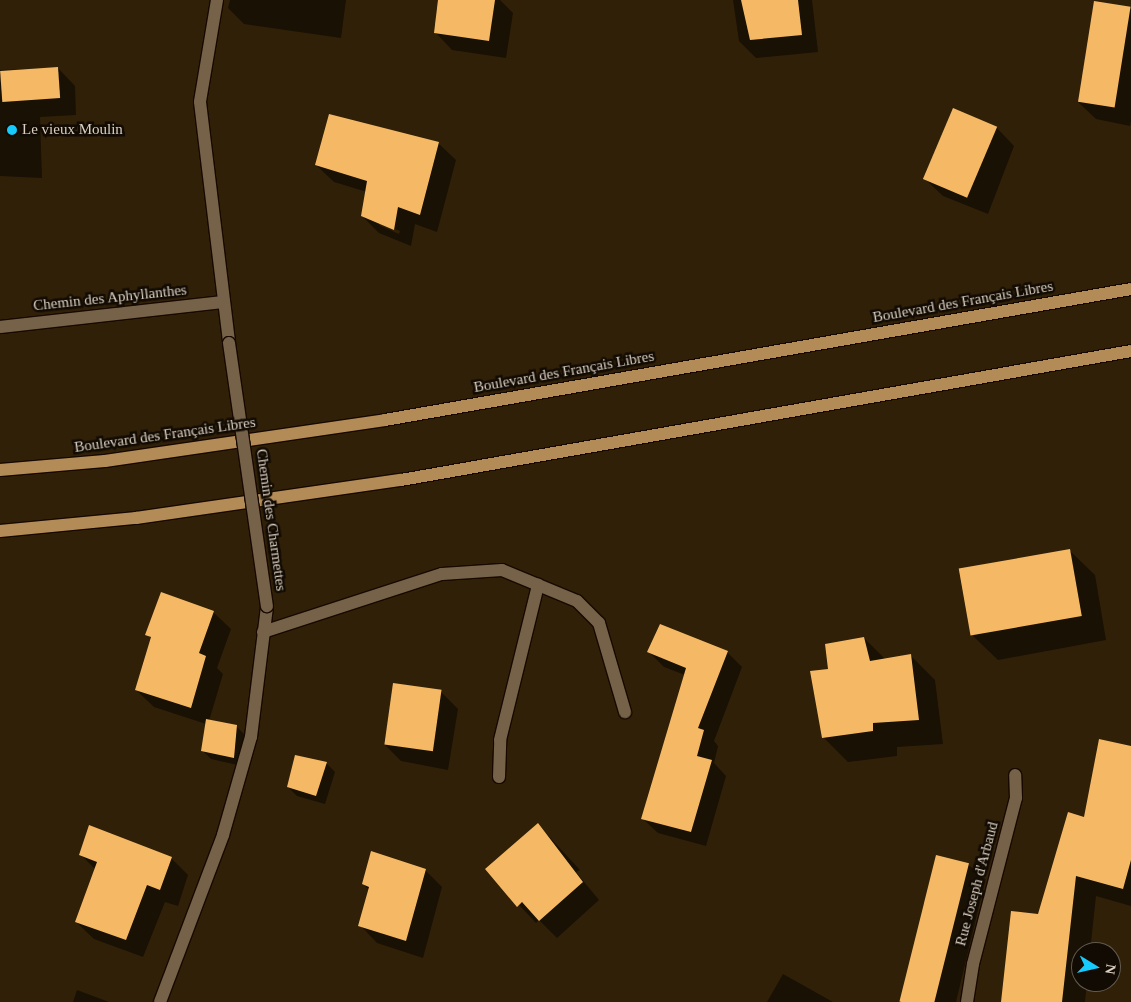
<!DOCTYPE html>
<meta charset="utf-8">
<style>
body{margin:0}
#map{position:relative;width:1131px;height:1002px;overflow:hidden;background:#302007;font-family:Georgia,serif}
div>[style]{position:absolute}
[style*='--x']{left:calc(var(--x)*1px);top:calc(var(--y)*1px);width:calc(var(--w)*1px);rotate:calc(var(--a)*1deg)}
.shadow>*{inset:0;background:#0007}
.building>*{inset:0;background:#f5b965;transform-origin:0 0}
.roads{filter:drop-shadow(1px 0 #180900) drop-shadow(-1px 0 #180900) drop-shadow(0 1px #180900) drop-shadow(0 -1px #180900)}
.service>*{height:12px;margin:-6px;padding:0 6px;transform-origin:6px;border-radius:6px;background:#766249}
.minor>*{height:12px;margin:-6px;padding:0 6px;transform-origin:6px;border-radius:6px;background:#766249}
.primary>*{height:12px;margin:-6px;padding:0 6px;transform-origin:6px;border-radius:6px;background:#b28b57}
.bridges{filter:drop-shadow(1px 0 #180900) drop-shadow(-1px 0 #180900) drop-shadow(0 1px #180900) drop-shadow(0 -1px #180900)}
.minor-bridge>*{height:12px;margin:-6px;padding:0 6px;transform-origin:6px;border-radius:6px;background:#766249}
.dots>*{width:14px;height:14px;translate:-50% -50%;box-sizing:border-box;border:2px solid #120b03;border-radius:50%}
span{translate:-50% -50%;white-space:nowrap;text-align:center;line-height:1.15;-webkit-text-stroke:5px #120b03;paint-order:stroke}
.poi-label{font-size:15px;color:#dbd0c2}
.left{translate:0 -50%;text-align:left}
.street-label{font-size:15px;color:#dbd0c2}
.north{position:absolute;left:1071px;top:942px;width:50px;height:50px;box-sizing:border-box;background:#120b03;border:1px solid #625a4f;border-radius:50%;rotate:99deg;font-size:14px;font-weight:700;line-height:20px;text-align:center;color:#dbd0c2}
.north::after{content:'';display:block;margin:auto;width:18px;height:22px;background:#16cafb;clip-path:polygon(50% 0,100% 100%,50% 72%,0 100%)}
</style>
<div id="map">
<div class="shadow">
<div style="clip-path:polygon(230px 0,346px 0,341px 38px,244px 24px,228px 8px)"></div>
<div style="clip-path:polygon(439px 0,500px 0,513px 13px,506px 58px,452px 50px,435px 32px)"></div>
<div style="clip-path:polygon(733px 0,812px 0,818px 52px,756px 58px,739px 41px)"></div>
<div style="clip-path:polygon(1131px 8px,1131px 121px,1130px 126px,1096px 119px,1078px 102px)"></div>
<div style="clip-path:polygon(58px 68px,75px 86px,76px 115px,40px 117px,42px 178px,0 176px,0 70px)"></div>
<div style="clip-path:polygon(954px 110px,997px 128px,1014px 146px,988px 214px,943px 196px,925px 179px)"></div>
<div style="clip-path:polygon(evenodd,438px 143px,456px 160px,437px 232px,415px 224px,411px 246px,379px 233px,362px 216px,367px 192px,334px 182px,316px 165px,438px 143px,379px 223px,400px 231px,399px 234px,379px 225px,379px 223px)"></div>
<div style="clip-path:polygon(1070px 551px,1095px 575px,1106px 640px,998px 660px,973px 636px)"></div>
<div style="clip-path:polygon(213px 612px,231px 629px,217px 668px,223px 674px,209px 721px,236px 726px,245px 735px,242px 766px,211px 759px,202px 750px,206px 724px,154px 707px,136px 690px,152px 639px,147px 634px)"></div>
<div style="clip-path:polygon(864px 638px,886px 660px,910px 655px,935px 680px,943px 744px,897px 747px,897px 756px,848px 762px,823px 737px,830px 670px)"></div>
<div style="clip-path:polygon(649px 652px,727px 652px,742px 667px,714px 741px,718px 746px,714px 763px,726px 776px,706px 846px,658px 833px,643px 819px,685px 675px,664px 667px)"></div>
<div style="clip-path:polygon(394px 684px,441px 692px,458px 709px,448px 770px,401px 761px,384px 744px)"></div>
<div style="clip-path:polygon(1131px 747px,1131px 906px,1096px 896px,1090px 952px,1081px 952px,1081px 982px,1087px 982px,1085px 1002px,1003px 1002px,1039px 915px,1085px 818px)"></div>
<div style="clip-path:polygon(326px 763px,335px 772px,325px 804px,297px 796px,288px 787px)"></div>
<div style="clip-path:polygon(543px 830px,580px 870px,576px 872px,599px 900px,557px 938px,539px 920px,536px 923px,486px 870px)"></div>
<div style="clip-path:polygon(81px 855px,171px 858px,188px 875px,178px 906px,165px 902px,143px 957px,94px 939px,76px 922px,95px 869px)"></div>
<div style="clip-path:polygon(968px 864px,985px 881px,956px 1002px,901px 1002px)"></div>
<div style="clip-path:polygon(425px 870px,442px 887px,423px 958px,377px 943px,360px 925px,369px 890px,363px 884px)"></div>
<div style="clip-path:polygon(783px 974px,833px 1002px,767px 1002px)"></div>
<div style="clip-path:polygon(77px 990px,109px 1002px,73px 1002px)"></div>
</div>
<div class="building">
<div style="clip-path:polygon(438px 0,495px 0,489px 41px,434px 33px)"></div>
<div style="clip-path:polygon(741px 0,798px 0,802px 35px,750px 40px)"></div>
<div style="left:1094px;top:1px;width:37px;height:102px;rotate:9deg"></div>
<div style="left:58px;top:67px;width:31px;height:58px;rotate:86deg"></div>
<div style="left:953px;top:108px;width:48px;height:77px;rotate:23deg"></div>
<div style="clip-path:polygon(329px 114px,439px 142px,420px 215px,398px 207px,394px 230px,361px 216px,367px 181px,315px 165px)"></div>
<div style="left:1070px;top:549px;width:68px;height:113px;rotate:80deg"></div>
<div style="clip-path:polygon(161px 592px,214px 611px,199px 653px,206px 656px,191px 708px,135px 690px,151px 637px,145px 635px)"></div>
<div style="clip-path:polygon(660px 624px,728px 651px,698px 728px,704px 730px,697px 756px,712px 760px,691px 832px,641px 819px,686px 668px,647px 652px)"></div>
<div style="clip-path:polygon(864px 637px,870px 661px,911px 654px,919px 720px,873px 723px,873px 731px,822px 738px,810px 671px,828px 669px,825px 644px)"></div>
<div style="left:393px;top:683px;width:49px;height:62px;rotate:8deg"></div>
<div style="clip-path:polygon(206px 719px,237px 725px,234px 758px,201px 751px)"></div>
<div style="clip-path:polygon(1099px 739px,1131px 746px,1131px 860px,1123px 889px,1076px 876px,1062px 1002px,1001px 1002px,1011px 911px,1038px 914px,1068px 812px,1084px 817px)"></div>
<div style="clip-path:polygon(295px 755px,327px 762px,316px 796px,287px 787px)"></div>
<div style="clip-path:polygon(538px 823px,583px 882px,539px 921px,522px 902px,517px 907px,485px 869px)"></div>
<div style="clip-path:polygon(89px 825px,172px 857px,160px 890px,147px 885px,126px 940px,75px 922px,97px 862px,79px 855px)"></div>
<div style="clip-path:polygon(371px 851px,426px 869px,406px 941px,358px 926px,369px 887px,362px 884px)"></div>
<div style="left:936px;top:855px;width:34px;height:151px;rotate:14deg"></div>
</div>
<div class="roads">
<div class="service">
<div style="--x:263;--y:632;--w:188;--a:-18"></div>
<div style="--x:442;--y:574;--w:60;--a:-3.8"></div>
<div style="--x:502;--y:570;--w:81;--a:22.5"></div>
<div style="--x:577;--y:601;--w:31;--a:45"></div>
<div style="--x:599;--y:623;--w:93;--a:73.7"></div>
<div style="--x:499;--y:777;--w:37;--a:-88"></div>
<div style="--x:500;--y:740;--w:160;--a:-76.2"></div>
</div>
<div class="minor">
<div style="--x:217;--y:0;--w:103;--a:99.5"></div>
<div style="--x:200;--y:102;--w:243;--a:83.1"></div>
<div style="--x:0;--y:327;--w:225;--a:-6.4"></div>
<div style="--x:160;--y:1002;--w:178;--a:-69.3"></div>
<div style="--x:223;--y:835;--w:102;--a:-74.1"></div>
<div style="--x:251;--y:737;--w:132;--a:-83"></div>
<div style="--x:967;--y:1002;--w:38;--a:-81"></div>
<div style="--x:973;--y:964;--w:171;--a:-75.5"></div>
<div style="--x:1016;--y:798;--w:23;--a:-92"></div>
</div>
<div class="primary">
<div style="--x:0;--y:470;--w:105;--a:-4.9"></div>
<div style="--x:105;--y:461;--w:283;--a:-8.3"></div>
<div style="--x:385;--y:420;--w:757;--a:-9.96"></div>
<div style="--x:0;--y:531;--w:137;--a:-5.5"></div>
<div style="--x:136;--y:518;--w:268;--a:-8.2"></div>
<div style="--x:401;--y:480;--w:741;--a:-10.02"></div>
</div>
</div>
<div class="bridges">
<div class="minor-bridge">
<div style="--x:229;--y:343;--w:266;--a:81.8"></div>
</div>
</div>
<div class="dots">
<div style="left:12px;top:130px;background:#16cafb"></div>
</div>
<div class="poi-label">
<span class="left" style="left:22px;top:130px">Le vieux Moulin</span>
</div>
<div class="street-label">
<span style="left:110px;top:298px;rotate:-6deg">Chemin des Aphyllanthes</span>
<span style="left:963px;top:302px;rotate:-10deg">Boulevard des Français Libres</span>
<span style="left:564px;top:372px;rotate:-10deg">Boulevard des Français Libres</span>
<span style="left:165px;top:435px;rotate:-8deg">Boulevard des Français Libres</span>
<span style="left:271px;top:520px;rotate:82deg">Chemin des Charmettes</span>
<span style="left:977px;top:884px;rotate:-75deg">Rue Joseph d'Arbaud</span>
</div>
<div class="north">N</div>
</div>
